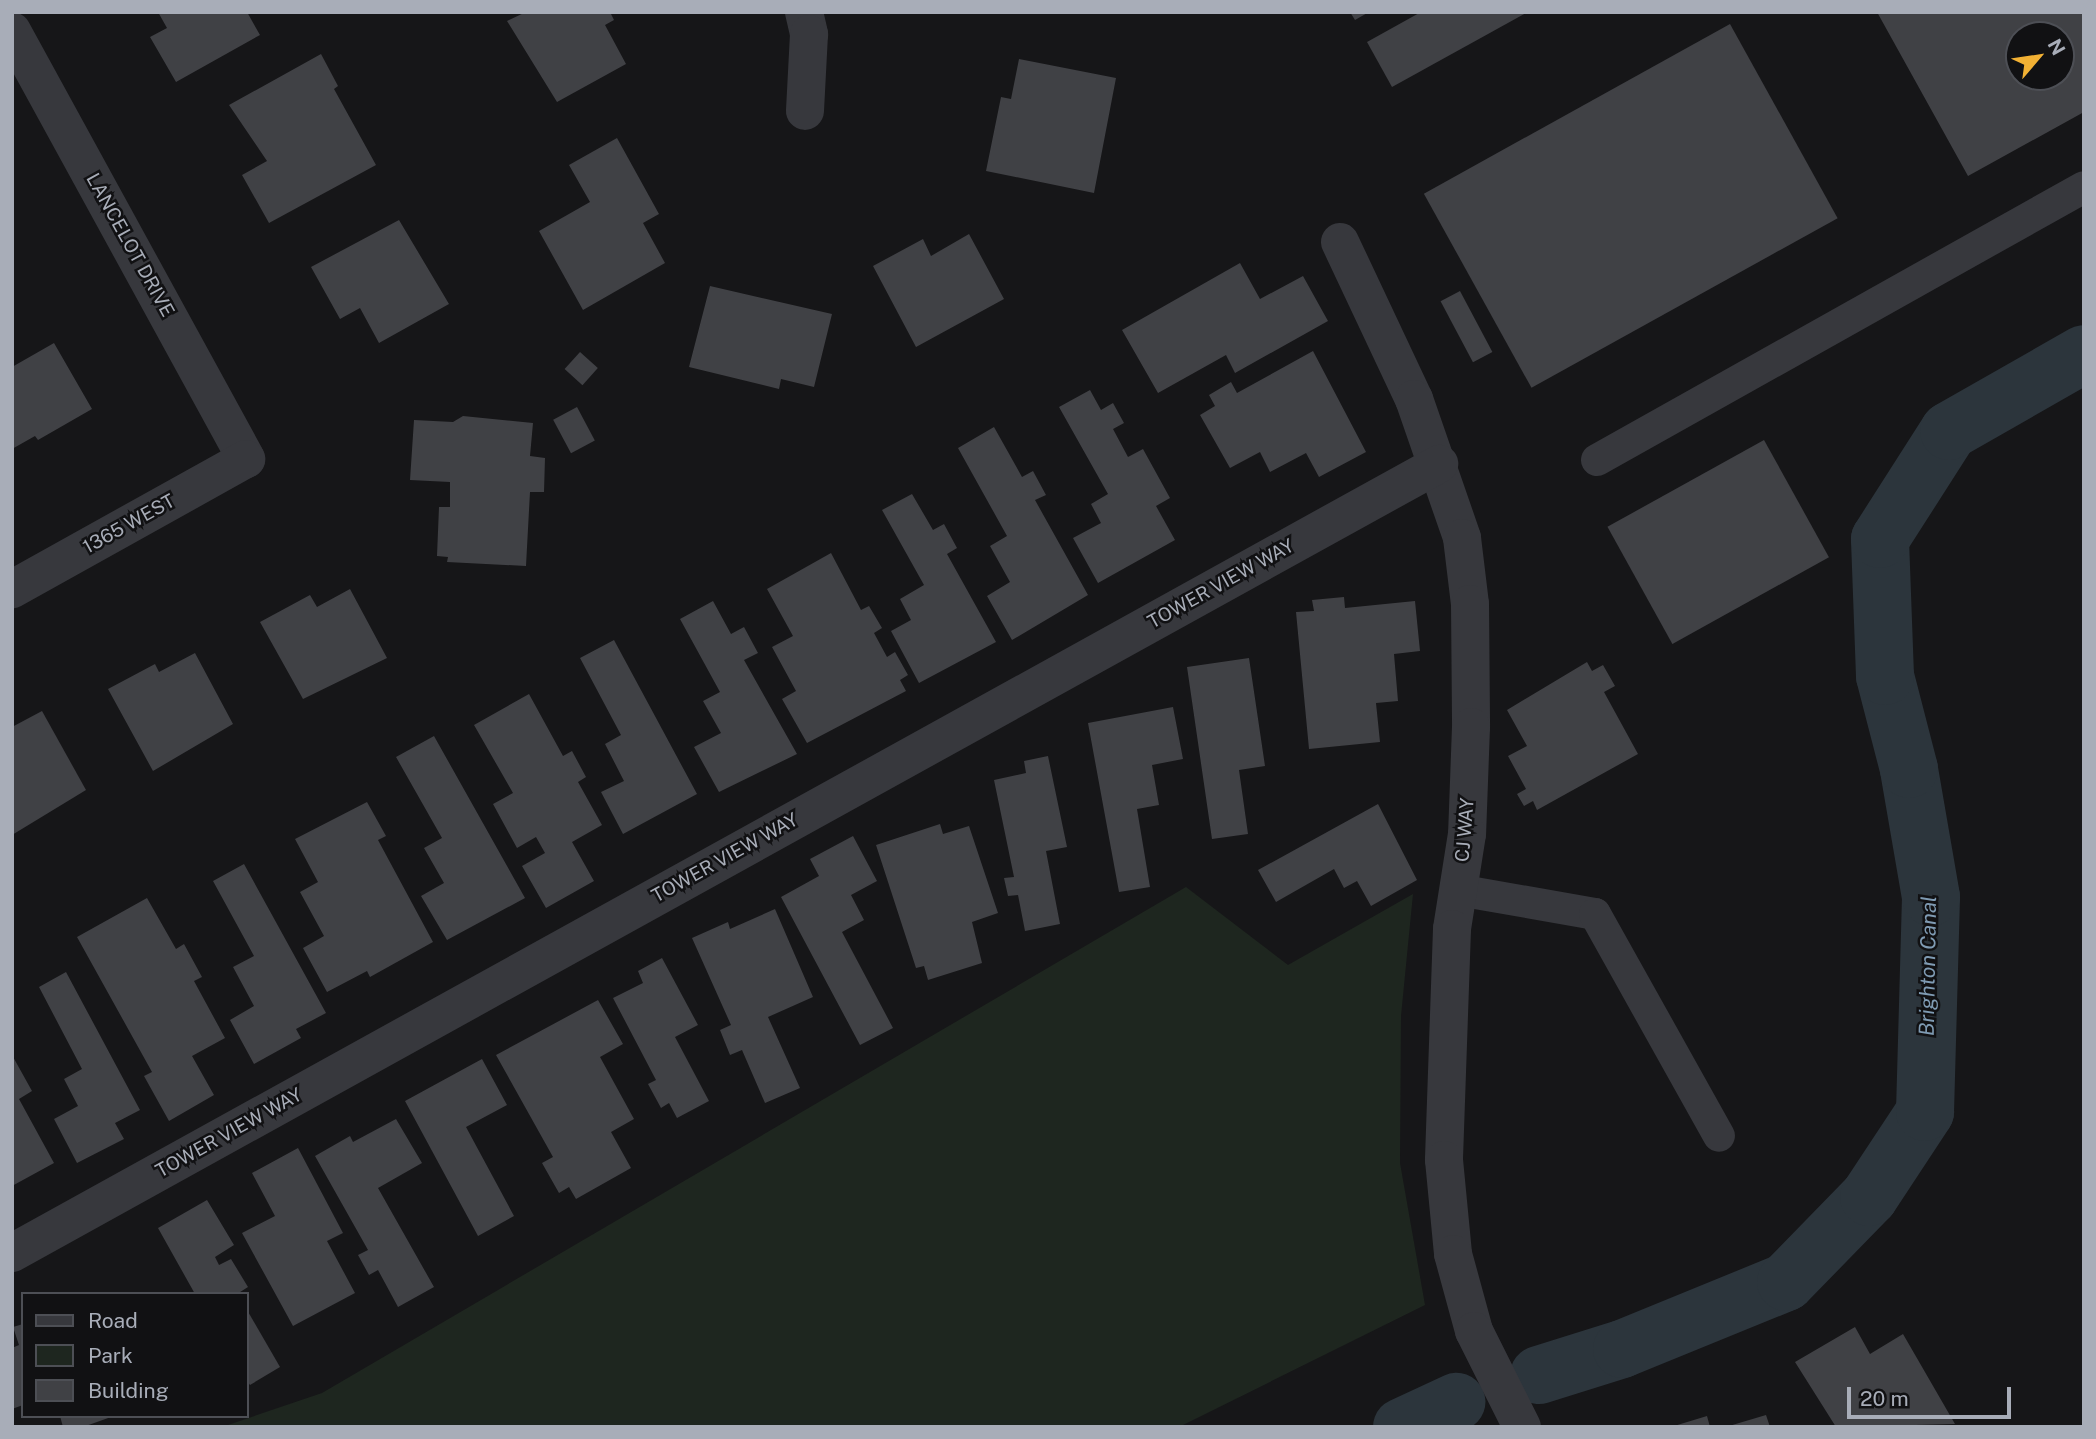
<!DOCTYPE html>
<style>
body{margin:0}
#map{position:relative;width:2096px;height:1439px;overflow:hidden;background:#161618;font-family:"Public Sans",sans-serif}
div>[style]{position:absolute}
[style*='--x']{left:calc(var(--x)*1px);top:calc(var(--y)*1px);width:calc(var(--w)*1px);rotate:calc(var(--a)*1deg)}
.green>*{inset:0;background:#1e261f}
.canal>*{height:58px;margin:-29px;padding:0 29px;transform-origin:29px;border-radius:29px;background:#2c353c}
.building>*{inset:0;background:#404145;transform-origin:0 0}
.lane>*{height:32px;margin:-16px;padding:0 16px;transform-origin:16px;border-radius:16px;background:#37383d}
.street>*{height:38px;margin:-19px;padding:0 19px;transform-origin:19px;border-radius:19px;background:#37383d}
span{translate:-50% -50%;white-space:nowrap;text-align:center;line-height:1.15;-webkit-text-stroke:5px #111113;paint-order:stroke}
.street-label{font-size:19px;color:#a8adb8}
.water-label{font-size:21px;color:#7f9bb3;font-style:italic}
.frame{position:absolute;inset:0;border:14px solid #a8adb8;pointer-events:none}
.legend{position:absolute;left:21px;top:1292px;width:228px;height:126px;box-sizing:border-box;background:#111113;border:2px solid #4d4f55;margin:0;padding:9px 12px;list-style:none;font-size:21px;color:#a8adb8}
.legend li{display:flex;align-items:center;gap:14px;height:35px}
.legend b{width:35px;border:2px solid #4d4f55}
.north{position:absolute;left:2005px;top:21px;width:70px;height:70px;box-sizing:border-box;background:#111113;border:2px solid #4d4f55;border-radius:50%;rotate:61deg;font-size:19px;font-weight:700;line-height:28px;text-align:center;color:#a8adb8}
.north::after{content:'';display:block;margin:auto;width:24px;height:32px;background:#f2b134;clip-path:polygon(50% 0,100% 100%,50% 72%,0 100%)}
.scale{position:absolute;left:1847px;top:1387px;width:164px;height:32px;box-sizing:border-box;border:4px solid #a8adb8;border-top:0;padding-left:9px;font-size:21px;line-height:24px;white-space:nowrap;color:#a8adb8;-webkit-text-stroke:5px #111113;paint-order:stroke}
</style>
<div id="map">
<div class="green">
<div style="clip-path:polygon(1186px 887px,1288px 965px,1413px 894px,1401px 1016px,1400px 1163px,1425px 1305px,1179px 1427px,222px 1427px,322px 1393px)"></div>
</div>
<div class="canal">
<div style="--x:1539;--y:1375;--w:87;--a:-17.4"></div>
<div style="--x:1622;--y:1349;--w:177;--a:-22.2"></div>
<div style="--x:1786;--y:1282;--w:119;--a:-45.7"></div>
<div style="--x:1869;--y:1197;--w:102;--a:-56.6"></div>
<div style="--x:1925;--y:1112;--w:215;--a:-88.4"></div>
<div style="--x:1931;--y:897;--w:130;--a:-99.8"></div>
<div style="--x:1909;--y:769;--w:96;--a:-104.5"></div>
<div style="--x:1885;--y:676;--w:137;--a:-92.1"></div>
<div style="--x:1880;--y:539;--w:128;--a:-57.4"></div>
<div style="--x:1949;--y:431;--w:155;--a:-29.7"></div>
<div style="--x:1402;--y:1427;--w:60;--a:-24.8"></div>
</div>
<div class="building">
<div style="clip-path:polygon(158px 12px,247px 12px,260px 35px,176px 82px,150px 37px,167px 28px)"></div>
<div style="clip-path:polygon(526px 12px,610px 12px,614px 20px,605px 25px,626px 64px,557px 102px,507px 21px)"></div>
<div style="clip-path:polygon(1350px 12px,1369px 12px,1355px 20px)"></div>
<div style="clip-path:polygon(1421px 12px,1528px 12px,1392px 87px,1367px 42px)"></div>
<div style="clip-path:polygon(evenodd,1877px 12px,2084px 12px,2084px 112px,1968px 176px,1877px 12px,2019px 35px,2061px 35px,2061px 77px,2019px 77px,2019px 35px)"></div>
<div style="left:1730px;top:24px;width:222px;height:350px;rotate:61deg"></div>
<div style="clip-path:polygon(321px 54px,338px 86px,334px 89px,376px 165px,269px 223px,242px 175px,267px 161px,229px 105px)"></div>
<div style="clip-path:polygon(1019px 59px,1116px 78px,1094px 193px,986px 171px,1001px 97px,1011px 99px)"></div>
<div style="clip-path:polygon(617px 138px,659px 214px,643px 223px,665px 263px,583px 310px,539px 231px,590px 202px,569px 165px)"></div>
<div style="clip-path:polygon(399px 220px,449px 304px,379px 343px,360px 308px,340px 319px,311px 267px)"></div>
<div style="clip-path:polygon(969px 234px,1004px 299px,916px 347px,873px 266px,923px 239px,931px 256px)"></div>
<div style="clip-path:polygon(1240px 263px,1260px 299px,1303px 276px,1328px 321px,1235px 373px,1226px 355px,1158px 393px,1122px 330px)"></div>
<div style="clip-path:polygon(710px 286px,832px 314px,814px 387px,781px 379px,779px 389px,689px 367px)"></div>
<div style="left:1460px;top:291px;width:69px;height:22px;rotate:62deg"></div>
<div style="clip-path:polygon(54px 343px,92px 409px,38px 440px,35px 436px,12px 449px,12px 367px)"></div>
<div style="clip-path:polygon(1313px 351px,1366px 452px,1319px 477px,1306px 453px,1270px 472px,1260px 452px,1230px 468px,1200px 415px,1215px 406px,1209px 395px,1231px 382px,1237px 393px)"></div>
<div style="left:580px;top:352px;width:24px;height:23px;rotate:42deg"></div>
<div style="clip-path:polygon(1090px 390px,1101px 410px,1113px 403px,1124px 423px,1113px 429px,1128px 457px,1143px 449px,1170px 498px,1156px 506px,1175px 540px,1098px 583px,1073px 538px,1101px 523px,1091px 504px,1108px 494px,1059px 407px)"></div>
<div style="left:577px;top:407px;width:38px;height:27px;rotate:62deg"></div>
<div style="clip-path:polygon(463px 416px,533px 423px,530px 456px,545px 458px,544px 492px,530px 492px,526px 566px,447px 562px,448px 557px,437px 556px,439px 507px,450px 507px,450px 482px,410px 480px,414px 420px,453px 422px)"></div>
<div style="clip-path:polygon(994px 427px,1022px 477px,1033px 471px,1046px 495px,1035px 500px,1088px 595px,1012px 640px,987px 596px,1010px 582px,990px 546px,1007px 536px,958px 448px)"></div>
<div style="left:1764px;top:440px;width:134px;height:179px;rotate:61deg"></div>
<div style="clip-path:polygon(912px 494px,933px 530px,944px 524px,957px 548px,947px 554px,996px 642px,919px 683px,891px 631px,911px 620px,900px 599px,924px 585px,882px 510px)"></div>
<div style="clip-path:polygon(831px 553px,861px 610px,869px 606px,882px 628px,874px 633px,887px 657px,895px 652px,908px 675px,900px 680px,906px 691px,807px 743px,782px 699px,796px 691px,772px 647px,793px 636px,767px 589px)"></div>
<div style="clip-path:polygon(350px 589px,387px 658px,303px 699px,260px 622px,310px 595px,317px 607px)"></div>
<div style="clip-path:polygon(1344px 597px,1345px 608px,1415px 601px,1420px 651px,1394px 654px,1398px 701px,1376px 703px,1380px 742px,1309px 749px,1296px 612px,1314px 611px,1312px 600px)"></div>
<div style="clip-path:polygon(713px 601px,731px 634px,744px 627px,758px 653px,744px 660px,797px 754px,719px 792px,694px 747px,721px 733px,703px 701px,720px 692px,680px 619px)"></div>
<div style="clip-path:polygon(614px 640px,697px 794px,623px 834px,601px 792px,624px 781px,605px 744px,621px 735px,580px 658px)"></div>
<div style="clip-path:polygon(195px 653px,233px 724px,153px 771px,108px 689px,155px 664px,159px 672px)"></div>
<div style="clip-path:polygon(1249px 658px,1265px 766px,1239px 770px,1248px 834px,1212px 839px,1187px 667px)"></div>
<div style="clip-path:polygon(1587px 662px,1592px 671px,1603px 665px,1615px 686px,1604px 692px,1638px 754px,1537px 810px,1533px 801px,1524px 806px,1517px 794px,1526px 789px,1508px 756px,1527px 746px,1507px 710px)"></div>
<div style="clip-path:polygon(529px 694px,563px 756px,572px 751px,586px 777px,578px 782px,602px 825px,572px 842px,594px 881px,546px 908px,522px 866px,545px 853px,536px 837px,517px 848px,493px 804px,513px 793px,474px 725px)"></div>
<div style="clip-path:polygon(1173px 707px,1183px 759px,1152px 765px,1159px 805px,1137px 809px,1150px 887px,1119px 892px,1088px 723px)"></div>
<div style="clip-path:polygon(42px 711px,86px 790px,12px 835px,12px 727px)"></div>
<div style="clip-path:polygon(434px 736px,525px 898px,447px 940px,421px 896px,444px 883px,424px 848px,442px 838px,396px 757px)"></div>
<div style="clip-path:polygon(1048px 756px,1067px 847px,1046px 851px,1060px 924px,1025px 931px,1018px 895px,1008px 896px,1004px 878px,1014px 877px,994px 780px,1026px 773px,1024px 761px)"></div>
<div style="clip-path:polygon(367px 802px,386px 836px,378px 840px,433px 942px,370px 977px,367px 971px,327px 992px,303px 948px,324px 936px,300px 892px,318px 882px,295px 839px)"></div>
<div style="clip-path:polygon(1378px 804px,1417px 880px,1371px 906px,1357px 881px,1344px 888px,1334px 869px,1276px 902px,1258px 870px)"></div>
<div style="clip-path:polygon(940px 824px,943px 834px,969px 826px,998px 913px,972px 922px,982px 963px,928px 980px,924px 966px,916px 968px,876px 845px)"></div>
<div style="clip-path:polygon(853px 836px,877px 881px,851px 895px,864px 920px,842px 932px,893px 1028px,860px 1045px,781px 897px,819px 876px,810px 859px)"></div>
<div style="clip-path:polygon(244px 864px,326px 1013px,296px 1029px,301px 1038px,254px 1064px,230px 1020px,254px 1006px,233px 967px,254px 956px,213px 881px)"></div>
<div style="clip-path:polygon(147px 898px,176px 949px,184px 944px,202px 977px,194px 981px,225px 1038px,192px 1056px,214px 1095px,169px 1121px,144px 1076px,152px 1072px,77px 937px)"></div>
<div style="clip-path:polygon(775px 909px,813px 997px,768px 1017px,800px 1088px,765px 1103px,742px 1050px,730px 1055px,720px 1030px,731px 1025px,692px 938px,728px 922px,730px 929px)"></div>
<div style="clip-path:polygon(662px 958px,698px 1025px,675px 1037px,709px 1101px,677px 1118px,669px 1103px,661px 1108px,648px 1084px,656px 1080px,613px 998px,643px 983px,638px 971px)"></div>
<div style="clip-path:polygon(66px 972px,140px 1110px,115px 1123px,124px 1139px,77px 1163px,54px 1119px,78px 1106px,64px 1079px,82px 1069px,39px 987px)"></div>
<div style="clip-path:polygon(598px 1000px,623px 1044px,600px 1057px,634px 1119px,611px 1132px,631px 1168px,576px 1199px,569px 1187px,559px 1193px,542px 1163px,553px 1157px,496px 1055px)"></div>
<div style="clip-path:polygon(12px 1055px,32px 1091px,19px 1099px,54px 1163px,12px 1186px)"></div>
<div style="clip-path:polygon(482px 1059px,507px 1105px,466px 1127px,514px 1216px,478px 1236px,405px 1101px)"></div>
<div style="clip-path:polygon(396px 1119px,422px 1163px,378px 1188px,434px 1287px,398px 1307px,378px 1270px,369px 1275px,358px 1255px,368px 1250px,315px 1156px,350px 1136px,353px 1142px)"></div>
<div style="clip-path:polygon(298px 1148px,343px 1233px,327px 1241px,355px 1293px,293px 1326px,242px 1233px,275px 1216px,252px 1173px)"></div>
<div style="clip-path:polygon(207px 1200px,234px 1245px,215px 1257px,219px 1265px,231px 1259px,248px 1287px,237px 1294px,195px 1294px,158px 1228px)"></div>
<div style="clip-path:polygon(247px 1310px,280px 1367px,250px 1385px,247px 1381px)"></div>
<div style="clip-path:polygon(23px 1324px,23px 1405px,12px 1409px,12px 1348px,19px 1345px,13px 1327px)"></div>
<div style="clip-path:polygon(1855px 1327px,1870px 1354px,1903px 1334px,1955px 1424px,1836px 1427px,1795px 1362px)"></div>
<div style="clip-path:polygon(1766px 1415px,1770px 1427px,1729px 1427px,1729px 1426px)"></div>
<div style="clip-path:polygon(60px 1416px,111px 1416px,111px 1417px,83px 1427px,63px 1427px)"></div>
<div style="clip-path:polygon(1707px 1416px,1710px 1427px,1674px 1427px,1674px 1426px)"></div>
</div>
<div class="lane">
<div style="--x:1597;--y:460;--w:558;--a:-29.27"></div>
<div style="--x:1458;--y:890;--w:139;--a:9.9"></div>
<div style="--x:1595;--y:914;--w:254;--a:60.8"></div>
</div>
<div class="street">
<div style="--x:804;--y:12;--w:23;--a:77"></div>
<div style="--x:809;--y:34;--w:77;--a:93"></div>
<div style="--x:12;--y:31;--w:488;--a:61.3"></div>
<div style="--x:246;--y:459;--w:268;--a:150.9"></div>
<div style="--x:1340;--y:242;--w:174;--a:64.8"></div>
<div style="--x:1414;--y:399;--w:147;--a:70.9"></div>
<div style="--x:1462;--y:538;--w:66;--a:83.1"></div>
<div style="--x:1470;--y:604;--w:123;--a:89.5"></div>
<div style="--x:1471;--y:727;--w:107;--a:92.1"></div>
<div style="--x:1467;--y:834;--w:96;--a:99"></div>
<div style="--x:1452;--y:929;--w:231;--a:92"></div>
<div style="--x:1444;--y:1160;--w:94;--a:84.5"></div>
<div style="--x:1453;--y:1254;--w:80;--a:74.7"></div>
<div style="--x:1474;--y:1331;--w:107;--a:63.4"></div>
<div style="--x:12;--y:1253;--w:1631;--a:-28.94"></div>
</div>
<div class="street-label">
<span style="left:130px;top:245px;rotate:61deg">LANCELOT DRIVE</span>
<span style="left:129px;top:524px;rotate:-29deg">1365 WEST</span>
<span style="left:1221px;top:584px;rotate:-29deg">TOWER VIEW WAY</span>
<span style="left:1465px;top:830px;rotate:-85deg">CJ WAY</span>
<span style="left:725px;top:858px;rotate:-29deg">TOWER VIEW WAY</span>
<span style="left:229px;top:1133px;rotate:-29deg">TOWER VIEW WAY</span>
</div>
<div class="water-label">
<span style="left:1928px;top:966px;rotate:-89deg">Brighton Canal</span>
</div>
<div class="frame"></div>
<ul class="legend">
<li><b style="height:9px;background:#37383d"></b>Road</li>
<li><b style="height:19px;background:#1e261f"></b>Park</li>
<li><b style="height:19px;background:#404145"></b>Building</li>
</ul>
<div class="north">N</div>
<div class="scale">20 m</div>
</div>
